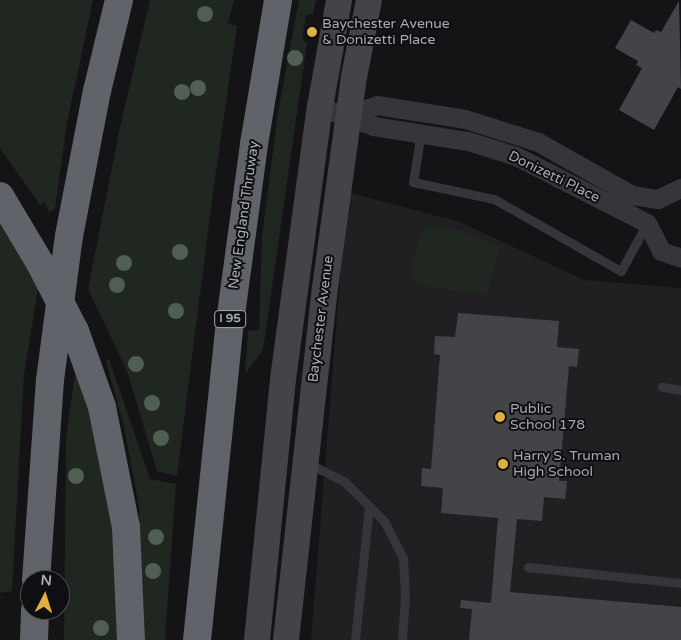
<!DOCTYPE html>
<style>
body{margin:0}
#map{position:relative;width:681px;height:640px;overflow:hidden;background:#141315;font-family:"Varela Round",sans-serif}
div>[style]{position:absolute}
[style*='--x']{left:calc(var(--x)*1px);top:calc(var(--y)*1px);width:calc(var(--w)*1px);rotate:calc(var(--a)*1deg)}
.built>*{inset:0;background:#202022}
.green>*{inset:0;background:#202721}
.building>*{inset:0;background:#434448}
.lane>*{height:9px;margin:-4.5px;padding:0 4.5px;transform-origin:4.5px;border-radius:4.5px;background:#35353a}
.street>*{height:19px;margin:-9.5px;padding:0 9.5px;transform-origin:9.5px;border-radius:9.5px;background:#35353a}
.secondary>*{height:26px;margin:-13px;padding:0 13px;transform-origin:13px;border-radius:13px;background:#434449}
.highway>*{height:28px;margin:-14px;padding:0 14px;transform-origin:14px;border-radius:14px;background:#61636a}
.highway-bridge>*{height:28px;margin:-14px;padding:0 14px;transform-origin:14px;border-radius:14px;background:#61636a}
.trees>*{width:16px;height:16px;margin:-8px;border-radius:50%;background:#4f5f51}
.dots>*{width:14px;height:14px;translate:-50% -50%;box-sizing:border-box;border:2px solid #0f0e10;border-radius:50%}
span{translate:-50% -50%;white-space:nowrap;text-align:center;line-height:1.15;-webkit-text-stroke:4px #0f0e10;paint-order:stroke}
.shield-label span{padding:1px 4px;background:#0f0e10;border:1px solid;border-radius:4px;-webkit-text-stroke-width:0}
.shield-label{font-size:12px;color:#a6aab4;font-weight:700}
.poi-label{font-size:14px;color:#a6aab4}
.left{translate:0 -50%;text-align:left}
.street-label{font-size:14px;color:#a6aab4}
.north{position:absolute;left:20px;top:570px;width:50px;height:50px;box-sizing:border-box;background:#0f0e10;border:1px solid #4b4c52;border-radius:50%;rotate:5deg;font-size:14px;font-weight:700;line-height:20px;text-align:center;color:#a6aab4}
.north::after{content:'';display:block;margin:auto;width:18px;height:22px;background:#e1b040;clip-path:polygon(50% 0,100% 100%,50% 72%,0 100%)}
</style>
<div id="map">
<div class="built">
<div style="clip-path:polygon(350px 193px,460px 222px,584px 280px,681px 288px,681px 640px,311px 640px,345px 217px)"></div>
</div>
<div class="green">
<div style="clip-path:polygon(0 0,93px 0,67px 123px,55px 209px,49px 213px,45px 202px,40px 205px,0 148px)"></div>
<div style="clip-path:polygon(150px 0,234px 0,228px 23px,237px 26px,212px 199px,177px 476px,157px 471px,127px 371px,88px 289px,120px 127px)"></div>
<div style="clip-path:polygon(299px 0,316px 0,313px 14px,306px 15px,302px 40px,307px 43px,263px 350px,245px 374px,248px 331px,259px 330px,262px 236px,278px 112px)"></div>
<div style="clip-path:polygon(0 212px,38px 289px,24px 374px,12px 591px,0 593px)"></div>
<div style="clip-path:polygon(425px 226px,460px 230px,500px 247px,486px 295px,430px 287px,415px 280px,412px 276px,411px 262px)"></div>
<div style="clip-path:polygon(109px 359px,150px 479px,176px 484px,165px 640px,142px 640px,139px 506px,124px 427px,106px 361px)"></div>
<div style="clip-path:polygon(75px 373px,85px 397px,109px 491px,115px 551px,117px 640px,64px 640px,66px 439px)"></div>
</div>
<div class="building">
<div style="clip-path:polygon(679px 1px,681px 89px,678px 87px,654px 130px,619px 110px,642px 68px,636px 65px,638px 61px,615px 48px,631px 20px,654px 33px,656px 30px,661px 32px)"></div>
<div style="clip-path:polygon(458px 313px,559px 321px,557px 347px,579px 349px,577px 367px,569px 366px,559px 481px,567px 481px,565px 499px,544px 497px,542px 521px,517px 519px,510px 592px,681px 607px,681px 640px,469px 640px,472px 609px,460px 608px,461px 600px,491px 603px,498px 518px,441px 513px,443px 488px,421px 486px,422px 468px,431px 469px,440px 355px,434px 354px,435px 336px,455px 337px)"></div>
</div>
<div class="lane">
<div style="--x:421;--y:132;--w:51;--a:99.1"></div>
<div style="--x:413;--y:182;--w:83;--a:11.9"></div>
<div style="--x:494;--y:199;--w:146;--a:29.6"></div>
<div style="--x:621;--y:271;--w:55;--a:-61.6"></div>
<div style="--x:662;--y:387;--w:19;--a:9"></div>
<div style="--x:309;--y:464;--w:39;--a:26"></div>
<div style="--x:344;--y:481;--w:57;--a:45"></div>
<div style="--x:384;--y:521;--w:42;--a:62.8"></div>
<div style="--x:403;--y:558;--w:39;--a:87"></div>
<div style="--x:405;--y:597;--w:43;--a:94"></div>
<div style="--x:528;--y:567;--w:154;--a:6"></div>
<div style="--x:355;--y:640;--w:134;--a:-84"></div>
</div>
<div class="street">
<div style="--x:320;--y:107;--w:56;--a:19.7"></div>
<div style="--x:373;--y:126;--w:96;--a:9"></div>
<div style="--x:468;--y:141;--w:50;--a:17.4"></div>
<div style="--x:516;--y:156;--w:147;--a:27.1"></div>
<div style="--x:647;--y:223;--w:31;--a:63"></div>
<div style="--x:661;--y:251;--w:21;--a:19"></div>
<div style="--x:348;--y:115;--w:31;--a:-19"></div>
<div style="--x:377;--y:105;--w:89;--a:9"></div>
<div style="--x:465;--y:119;--w:77;--a:17.5"></div>
<div style="--x:538;--y:142;--w:108;--a:29.4"></div>
<div style="--x:632;--y:195;--w:26;--a:9"></div>
<div style="--x:658;--y:199;--w:25;--a:-26"></div>
</div>
<div class="secondary">
<div style="--x:257;--y:640;--w:262;--a:-84.3"></div>
<div style="--x:283;--y:379;--w:275;--a:-82.3"></div>
<div style="--x:320;--y:107;--w:109;--a:-79.9"></div>
<div style="--x:286;--y:640;--w:354;--a:-83.7"></div>
<div style="--x:325;--y:288;--w:213;--a:-82.2"></div>
<div style="--x:354;--y:77;--w:78;--a:-79"></div>
</div>
<div class="highway">
<div style="--x:0;--y:196;--w:78;--a:59.2"></div>
<div style="--x:102;--y:407;--w:122;--a:78.7"></div>
<div style="--x:126;--y:527;--w:113;--a:87.5"></div>
<div style="--x:36;--y:580;--w:200;--a:-86"></div>
<div style="--x:50;--y:380;--w:145;--a:-82.5"></div>
<div style="--x:69;--y:236;--w:148;--a:-79.1"></div>
<div style="--x:97;--y:91;--w:94;--a:-76.4"></div>
<div style="--x:34;--y:640;--w:30;--a:-88"></div>
<div style="--x:197;--y:640;--w:320;--a:-84.1"></div>
<div style="--x:230;--y:322;--w:180;--a:-82.3"></div>
<div style="--x:254;--y:144;--w:146;--a:-80.5"></div>
</div>
<div class="highway-bridge">
<div style="--x:40;--y:263;--w:76;--a:62.8"></div>
<div style="--x:75;--y:331;--w:81;--a:70.4"></div>
</div>
<div class="trees">
<div style="left:205px;top:14px"></div>
<div style="left:295px;top:58px"></div>
<div style="left:198px;top:88px"></div>
<div style="left:182px;top:92px"></div>
<div style="left:180px;top:252px"></div>
<div style="left:124px;top:263px"></div>
<div style="left:117px;top:285px"></div>
<div style="left:176px;top:311px"></div>
<div style="left:136px;top:364px"></div>
<div style="left:152px;top:403px"></div>
<div style="left:161px;top:438px"></div>
<div style="left:76px;top:476px"></div>
<div style="left:156px;top:537px"></div>
<div style="left:153px;top:571px"></div>
<div style="left:101px;top:628px"></div>
</div>
<div class="dots">
<div style="left:312px;top:32px;background:#e1b040"></div>
<div style="left:500px;top:417px;background:#e1b040"></div>
<div style="left:503px;top:464px;background:#e1b040"></div>
</div>
<div class="shield-label">
<span style="left:230px;top:319px">I 95</span>
</div>
<div class="poi-label">
<span class="left" style="left:322px;top:32px">Baychester Avenue<br>&amp; Donizetti Place</span>
<span class="left" style="left:510px;top:417px">Public<br>School 178</span>
<span class="left" style="left:513px;top:464px">Harry S. Truman<br>High School</span>
</div>
<div class="street-label">
<span style="left:554px;top:177px;rotate:26deg">Donizetti Place</span>
<span style="left:244px;top:215px;rotate:-82deg">New England Thruway</span>
<span style="left:321px;top:319px;rotate:-83deg">Baychester Avenue</span>
</div>
<div class="north">N</div>
</div>
